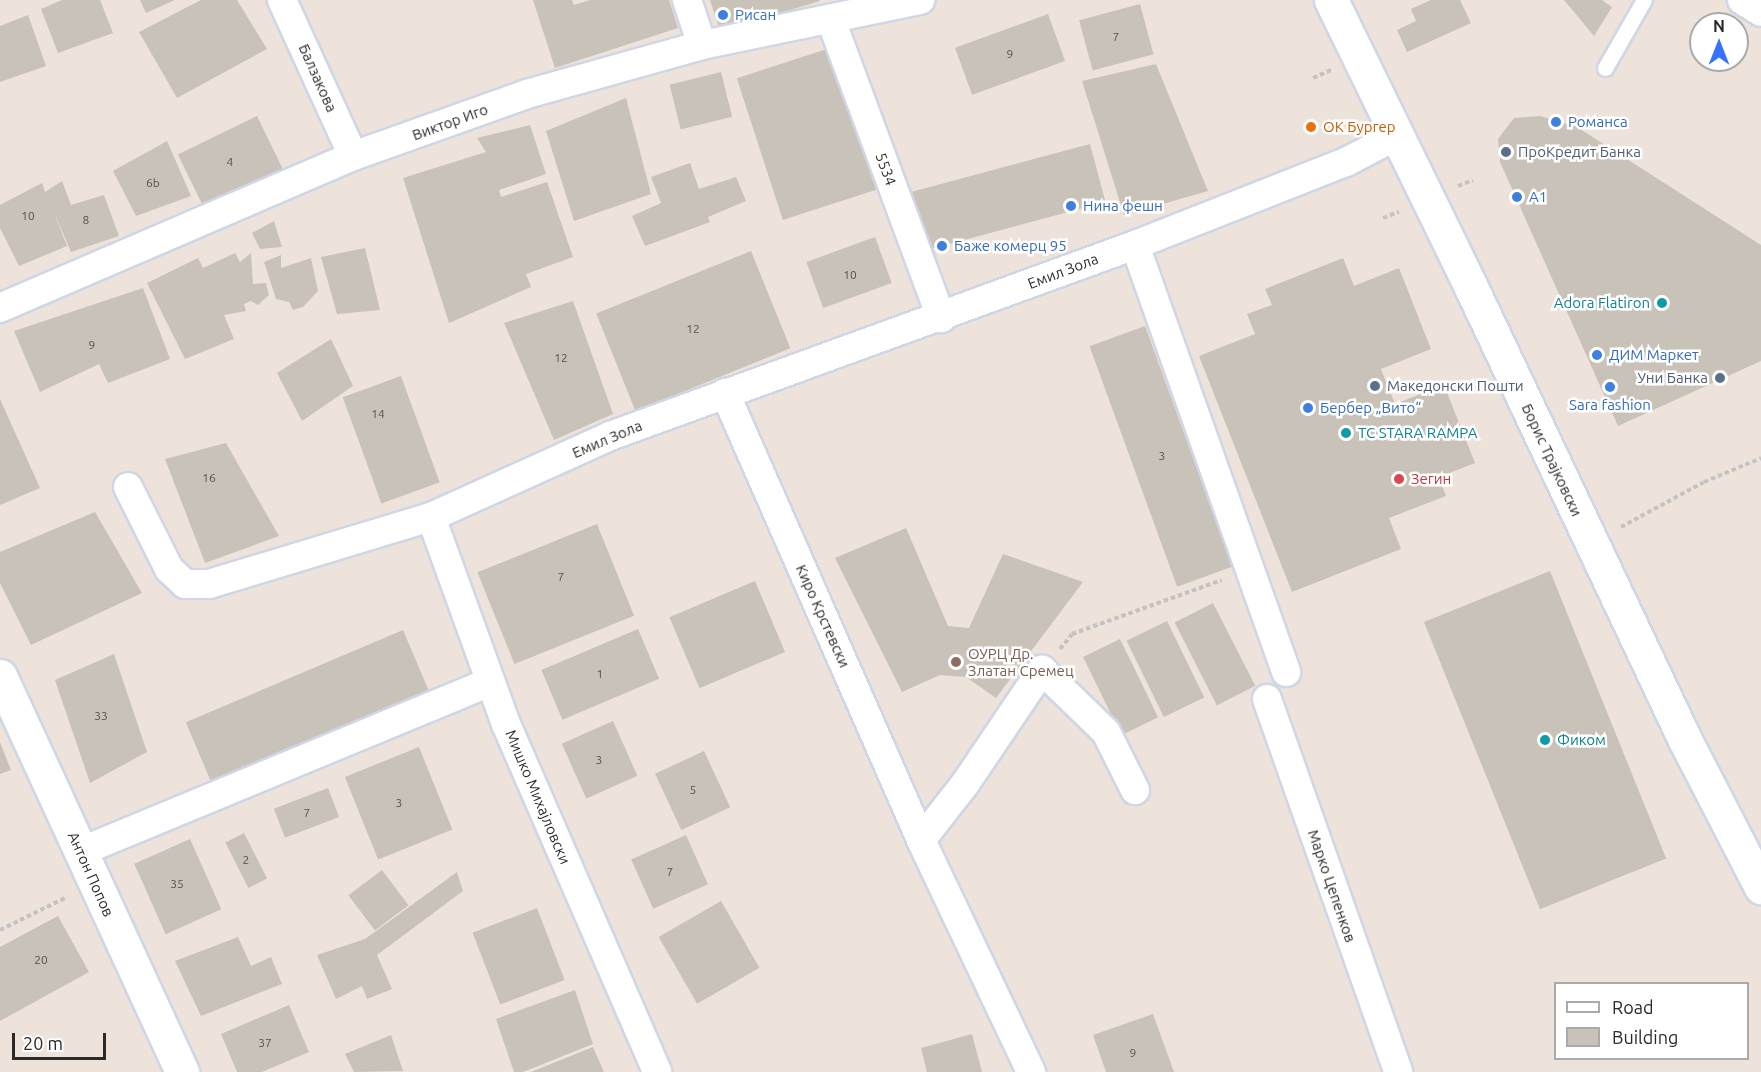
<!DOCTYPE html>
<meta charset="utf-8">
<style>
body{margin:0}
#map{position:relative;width:1761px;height:1072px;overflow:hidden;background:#eee3da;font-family:Ubuntu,sans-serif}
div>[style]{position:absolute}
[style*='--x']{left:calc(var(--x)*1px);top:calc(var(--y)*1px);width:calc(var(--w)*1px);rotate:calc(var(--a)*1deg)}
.building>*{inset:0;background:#c8c2b9;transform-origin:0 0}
.path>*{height:4px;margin-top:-2px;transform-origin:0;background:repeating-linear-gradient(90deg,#c3c3c3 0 4.5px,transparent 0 7.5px)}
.roads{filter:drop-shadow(2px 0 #cfd6e5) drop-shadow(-2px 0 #cfd6e5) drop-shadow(0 2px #cfd6e5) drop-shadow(0 -2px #cfd6e5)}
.lane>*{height:15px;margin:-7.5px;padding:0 7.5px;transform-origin:7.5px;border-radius:7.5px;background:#fff}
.street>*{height:28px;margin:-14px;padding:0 14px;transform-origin:14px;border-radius:14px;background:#fff}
.secondary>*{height:33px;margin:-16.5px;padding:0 16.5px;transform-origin:16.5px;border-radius:16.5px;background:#fff}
.dots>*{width:16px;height:16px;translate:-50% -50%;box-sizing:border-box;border:3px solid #fff;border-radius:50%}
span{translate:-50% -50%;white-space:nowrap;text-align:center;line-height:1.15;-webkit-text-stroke:5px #fff;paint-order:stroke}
.number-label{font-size:12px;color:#52504e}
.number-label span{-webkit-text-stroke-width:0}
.shop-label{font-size:15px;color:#366cbe}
.left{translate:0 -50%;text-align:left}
.street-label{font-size:15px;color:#2a2a2a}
.food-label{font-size:15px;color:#c56008}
.service-label{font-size:15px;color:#4e5e75}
.right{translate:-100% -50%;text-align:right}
.culture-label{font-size:15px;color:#0d838f}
.health-label{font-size:15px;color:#be3a42}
.education-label{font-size:15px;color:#785e54}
.legend{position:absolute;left:1554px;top:982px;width:195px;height:78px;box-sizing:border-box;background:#fff;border:2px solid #aaa;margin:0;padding:8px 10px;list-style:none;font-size:18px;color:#2a2a2a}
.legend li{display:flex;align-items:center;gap:12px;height:30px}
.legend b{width:30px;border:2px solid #aaa}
.north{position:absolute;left:1689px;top:12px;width:60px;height:60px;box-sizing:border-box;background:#fff;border:2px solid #aaa;border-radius:50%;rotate:0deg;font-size:16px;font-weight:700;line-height:24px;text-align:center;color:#2a2a2a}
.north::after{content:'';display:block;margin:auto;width:21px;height:27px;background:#3672ff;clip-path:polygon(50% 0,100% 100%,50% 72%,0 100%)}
.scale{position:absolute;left:12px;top:1033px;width:94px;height:27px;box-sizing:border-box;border:3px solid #2a2a2a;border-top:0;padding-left:8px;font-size:18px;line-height:21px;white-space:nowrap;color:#2a2a2a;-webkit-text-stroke:4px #fff;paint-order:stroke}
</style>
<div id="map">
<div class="building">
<div style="clip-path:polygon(62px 0,100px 0,113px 33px,58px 53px,41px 9px)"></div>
<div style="clip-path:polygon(140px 0,175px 0,146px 13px)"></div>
<div style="clip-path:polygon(201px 0,237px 0,267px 49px,177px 98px,139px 32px)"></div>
<div style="clip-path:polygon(533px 0,572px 0,574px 5px,590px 0,669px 0,678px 28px,555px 68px)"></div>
<div style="clip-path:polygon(710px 0,820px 0,820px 1px,720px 31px)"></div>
<div style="clip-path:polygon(1431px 0,1460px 0,1471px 23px,1407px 52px,1397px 30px,1416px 21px,1411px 9px)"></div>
<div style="clip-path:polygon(1564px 0,1602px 0,1612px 7px,1594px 36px)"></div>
<div style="left:1140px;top:4px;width:52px;height:63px;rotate:75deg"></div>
<div style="left:1048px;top:14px;width:50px;height:99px;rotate:70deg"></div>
<div style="clip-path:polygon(28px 15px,46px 66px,0 82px,0 26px)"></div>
<div style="left:830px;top:48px;width:149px;height:98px;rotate:72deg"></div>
<div style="clip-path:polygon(1156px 64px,1208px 191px,1124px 215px,1082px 81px)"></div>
<div style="left:721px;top:72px;width:46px;height:53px;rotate:76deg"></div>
<div style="clip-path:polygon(626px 98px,651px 194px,574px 221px,546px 131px)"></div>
<div style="left:257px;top:116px;width:68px;height:88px;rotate:64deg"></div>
<div style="clip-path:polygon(1540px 116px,1577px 127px,1761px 245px,1761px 361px,1618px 426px,1500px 162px,1498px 139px,1514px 118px)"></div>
<div style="clip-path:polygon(530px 125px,546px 174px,499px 190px,501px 197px,547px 182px,573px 257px,526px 274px,531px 287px,449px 323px,403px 178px,486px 152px,477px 138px)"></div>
<div style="clip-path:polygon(167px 141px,191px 196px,136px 216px,113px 171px)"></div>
<div style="left:1090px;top:144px;width:60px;height:191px;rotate:75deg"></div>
<div style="clip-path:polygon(690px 163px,699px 189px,736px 177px,746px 201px,708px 217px,710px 222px,645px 246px,632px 216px,661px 203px,651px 177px)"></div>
<div style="clip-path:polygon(62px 181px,71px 205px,104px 195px,119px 236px,71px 252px,53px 210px,67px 246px,19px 266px,0 228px,0 205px,42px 183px,45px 192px)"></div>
<div style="clip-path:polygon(274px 221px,282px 247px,260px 249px,252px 233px)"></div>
<div style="left:875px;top:237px;width:49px;height:73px;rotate:70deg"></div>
<div style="clip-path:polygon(365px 248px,380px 310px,337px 314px,321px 257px)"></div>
<div style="left:751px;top:251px;width:105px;height:167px;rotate:68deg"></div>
<div style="clip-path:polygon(235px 253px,240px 262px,251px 253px,253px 284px,266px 283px,269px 295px,258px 305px,251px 301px,244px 304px,246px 311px,224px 315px,234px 339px,185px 359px,147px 283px,198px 258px,203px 268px)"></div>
<div style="clip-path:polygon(281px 255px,281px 268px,311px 258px,318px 291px,303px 307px,293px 310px,289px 302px,276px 299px,264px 262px)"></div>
<div style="clip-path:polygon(1343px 258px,1354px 286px,1399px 268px,1431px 349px,1381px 369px,1395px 404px,1444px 385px,1475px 463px,1439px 477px,1446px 496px,1389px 518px,1401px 549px,1292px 592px,1199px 356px,1255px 334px,1247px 314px,1272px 305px,1265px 289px)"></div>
<div style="clip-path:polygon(143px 288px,170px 359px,108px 383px,99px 364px,40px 392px,14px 331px)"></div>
<div style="clip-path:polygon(573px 301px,613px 414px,554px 440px,504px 323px)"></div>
<div style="left:1145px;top:326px;width:256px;height:59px;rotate:70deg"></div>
<div style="clip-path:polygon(331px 339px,353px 386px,302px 421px,277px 373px)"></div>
<div style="left:401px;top:376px;width:113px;height:62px;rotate:70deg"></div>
<div style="clip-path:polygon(0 399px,40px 488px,0 505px)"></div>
<div style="clip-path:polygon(226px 443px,279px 536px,205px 563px,165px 459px)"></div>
<div style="clip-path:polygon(95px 512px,142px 593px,31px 645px,0 583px,0 552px)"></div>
<div style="left:597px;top:524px;width:99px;height:129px;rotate:68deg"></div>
<div style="clip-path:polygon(906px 528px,948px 626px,969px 628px,1003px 554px,1083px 582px,996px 698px,966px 677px,940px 675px,902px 692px,835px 558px)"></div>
<div style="left:1550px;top:571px;width:310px;height:136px;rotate:68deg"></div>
<div style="left:755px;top:581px;width:77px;height:93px;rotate:67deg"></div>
<div style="left:1213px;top:603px;width:93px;height:43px;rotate:63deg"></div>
<div style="left:1167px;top:621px;width:85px;height:45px;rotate:64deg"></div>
<div style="left:638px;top:629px;width:54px;height:105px;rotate:67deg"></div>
<div style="left:403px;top:630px;width:76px;height:236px;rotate:67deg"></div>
<div style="left:1120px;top:639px;width:87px;height:41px;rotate:64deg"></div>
<div style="clip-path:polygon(114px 654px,147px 752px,90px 783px,55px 680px)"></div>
<div style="left:613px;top:721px;width:60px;height:56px;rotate:66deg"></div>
<div style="clip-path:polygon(0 742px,11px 770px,0 774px)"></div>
<div style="left:419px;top:747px;width:89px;height:80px;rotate:68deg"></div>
<div style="left:704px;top:751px;width:62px;height:54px;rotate:65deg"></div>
<div style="left:328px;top:788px;width:31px;height:58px;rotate:69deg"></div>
<div style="left:244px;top:833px;width:51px;height:21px;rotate:63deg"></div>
<div style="left:686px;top:835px;width:54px;height:60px;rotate:66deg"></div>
<div style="left:190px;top:839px;width:77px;height:61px;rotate:66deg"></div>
<div style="left:382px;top:870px;width:44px;height:42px;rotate:53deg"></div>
<div style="clip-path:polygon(457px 872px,463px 891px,377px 955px,392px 989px,367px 999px,362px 986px,336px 999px,317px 955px,365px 939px)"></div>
<div style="left:721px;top:901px;width:77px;height:72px;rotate:60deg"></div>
<div style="left:537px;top:908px;width:77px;height:69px;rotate:69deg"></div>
<div style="clip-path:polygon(58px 916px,89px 972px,0 1021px,0 947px)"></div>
<div style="clip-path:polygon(238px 937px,251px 966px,271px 957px,282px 984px,201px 1016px,175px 961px)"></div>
<div style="clip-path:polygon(575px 990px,593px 1044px,523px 1072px,514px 1072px,496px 1019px)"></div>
<div style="clip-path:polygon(289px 1005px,309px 1052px,262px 1072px,237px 1072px,221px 1034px)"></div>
<div style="clip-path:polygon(1153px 1014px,1174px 1072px,1106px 1072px,1093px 1035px)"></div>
<div style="clip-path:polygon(972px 1034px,982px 1072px,927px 1072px,921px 1048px)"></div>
<div style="clip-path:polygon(391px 1035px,403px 1071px,354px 1072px,345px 1054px)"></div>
<div style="clip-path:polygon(593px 1047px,604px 1072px,531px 1072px)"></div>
</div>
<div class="path">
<div style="--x:1313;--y:78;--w:20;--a:-24"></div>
<div style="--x:1458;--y:186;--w:16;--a:-22"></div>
<div style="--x:1383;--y:218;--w:17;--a:-21"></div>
<div style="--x:1621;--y:527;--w:94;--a:-28.5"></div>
<div style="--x:1704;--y:482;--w:62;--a:-22.8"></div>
<div style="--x:1060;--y:649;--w:19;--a:-51"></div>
<div style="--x:1072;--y:634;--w:159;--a:-19.8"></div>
<div style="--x:0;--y:930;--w:75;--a:-26.2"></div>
</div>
<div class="roads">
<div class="lane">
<div style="--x:1605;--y:68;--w:78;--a:-60.2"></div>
</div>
<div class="street">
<div style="--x:282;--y:0;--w:171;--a:65.5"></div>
<div style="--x:687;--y:0;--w:47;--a:71.6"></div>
<div style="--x:1742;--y:0;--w:22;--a:32"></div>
<div style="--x:831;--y:20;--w:318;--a:69.7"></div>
<div style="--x:1135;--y:245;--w:453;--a:70.5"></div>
<div style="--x:0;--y:308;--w:384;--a:-23.3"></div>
<div style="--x:353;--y:156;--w:185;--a:-19.6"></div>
<div style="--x:527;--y:94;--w:182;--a:-15.6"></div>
<div style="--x:702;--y:45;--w:223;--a:-11.7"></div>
<div style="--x:725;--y:393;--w:488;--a:66.3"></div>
<div style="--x:921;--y:840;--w:257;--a:64.6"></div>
<div style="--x:128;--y:487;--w:92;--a:63.4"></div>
<div style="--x:169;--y:569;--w:22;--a:43"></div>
<div style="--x:185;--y:584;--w:24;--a:0"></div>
<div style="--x:209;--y:584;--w:232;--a:-16.8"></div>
<div style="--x:431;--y:517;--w:196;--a:-24.3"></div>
<div style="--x:610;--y:436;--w:559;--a:-19.99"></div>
<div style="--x:1135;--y:245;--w:227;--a:-21.5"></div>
<div style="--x:1346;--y:162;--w:56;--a:-27.5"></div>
<div style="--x:431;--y:517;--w:220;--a:70.1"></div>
<div style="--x:506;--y:724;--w:379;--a:66.5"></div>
<div style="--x:1267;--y:699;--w:395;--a:70.6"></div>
<div style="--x:921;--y:840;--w:71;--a:-51.8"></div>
<div style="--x:965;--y:784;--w:138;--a:-56"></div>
<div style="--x:1042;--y:670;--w:89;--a:44.1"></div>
<div style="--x:1106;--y:732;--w:65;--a:63.4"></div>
<div style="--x:82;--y:851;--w:442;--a:-22.5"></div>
</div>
<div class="secondary">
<div style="--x:1331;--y:0;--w:317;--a:64"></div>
<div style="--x:1470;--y:285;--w:501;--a:64.71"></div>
<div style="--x:1684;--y:738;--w:168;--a:62.7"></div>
<div style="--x:0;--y:676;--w:436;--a:65.3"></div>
</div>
</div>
<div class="dots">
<div style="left:723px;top:15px;background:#3f7fe0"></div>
<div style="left:1556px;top:122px;background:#3f7fe0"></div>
<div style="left:1311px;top:127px;background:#e8710a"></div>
<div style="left:1506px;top:152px;background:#5c6f8a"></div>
<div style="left:1517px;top:197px;background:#3f7fe0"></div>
<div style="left:1071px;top:206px;background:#3f7fe0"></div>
<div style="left:942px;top:246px;background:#3f7fe0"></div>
<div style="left:1662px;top:303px;background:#0f9aa8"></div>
<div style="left:1597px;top:355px;background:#3f7fe0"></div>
<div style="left:1720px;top:378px;background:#5c6f8a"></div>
<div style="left:1375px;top:386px;background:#5c6f8a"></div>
<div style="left:1610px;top:387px;background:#3f7fe0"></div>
<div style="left:1308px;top:408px;background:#3f7fe0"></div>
<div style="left:1346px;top:433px;background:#0f9aa8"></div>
<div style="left:1399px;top:479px;background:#e0444e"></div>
<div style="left:956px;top:662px;background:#8d6e63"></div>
<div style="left:1545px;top:740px;background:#0f9aa8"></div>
</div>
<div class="number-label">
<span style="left:1116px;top:37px">7</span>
<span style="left:1010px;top:54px">9</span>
<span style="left:230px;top:162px">4</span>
<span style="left:153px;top:183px">6b</span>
<span style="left:28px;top:216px">10</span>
<span style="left:86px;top:220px">8</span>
<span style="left:850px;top:275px">10</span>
<span style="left:693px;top:329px">12</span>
<span style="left:92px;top:345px">9</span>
<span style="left:561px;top:358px">12</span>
<span style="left:378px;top:414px">14</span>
<span style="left:1162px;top:456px">3</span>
<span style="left:209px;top:478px">16</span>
<span style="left:561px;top:577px">7</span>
<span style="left:600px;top:674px">1</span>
<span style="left:101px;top:716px">33</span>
<span style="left:599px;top:760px">3</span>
<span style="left:693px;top:790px">5</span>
<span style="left:399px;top:803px">3</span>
<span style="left:307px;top:813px">7</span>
<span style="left:246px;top:860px">2</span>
<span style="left:670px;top:872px">7</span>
<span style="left:177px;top:884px">35</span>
<span style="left:41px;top:960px">20</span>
<span style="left:265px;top:1043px">37</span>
<span style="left:1133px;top:1053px">9</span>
</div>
<div class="shop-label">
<span class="left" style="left:735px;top:15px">Рисан</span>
<span class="left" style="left:1568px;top:122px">Романса</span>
<span class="left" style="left:1529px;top:197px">A1</span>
<span class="left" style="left:1083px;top:206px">Нина фешн</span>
<span class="left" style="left:954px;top:246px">Баже комерц 95</span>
<span class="left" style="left:1609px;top:355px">ДИМ Маркет</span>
<span style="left:1610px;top:405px">Sara fashion</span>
<span class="left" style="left:1320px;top:408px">Бербер „Вито“</span>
</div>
<div class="street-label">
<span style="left:318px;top:78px;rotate:66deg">Балзакова</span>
<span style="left:450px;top:122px;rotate:-20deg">Виктор Иго</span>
<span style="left:886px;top:169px;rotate:70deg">5534</span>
<span style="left:1063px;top:271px;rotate:-21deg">Емил Зола</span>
<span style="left:607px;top:439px;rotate:-23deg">Емил Зола</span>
<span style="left:1552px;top:460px;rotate:65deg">Борис Трајковски</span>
<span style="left:823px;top:616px;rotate:66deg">Киро Крстевски</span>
<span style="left:538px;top:797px;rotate:67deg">Мишко Михајловски</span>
<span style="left:91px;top:874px;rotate:66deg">Антон Попов</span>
<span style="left:1332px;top:886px;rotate:71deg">Марко Цепенков</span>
</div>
<div class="food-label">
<span class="left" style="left:1323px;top:127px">ОК Бургер</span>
</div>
<div class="service-label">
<span class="left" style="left:1518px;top:152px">ПроКредит Банка</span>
<span class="right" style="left:1708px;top:378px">Уни Банка</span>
<span class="left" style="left:1387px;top:386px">Македонски Пошти</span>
</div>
<div class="culture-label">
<span class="right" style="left:1650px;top:303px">Adora Flatiron</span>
<span class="left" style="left:1358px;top:433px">TC STARA RAMPA</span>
<span class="left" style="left:1557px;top:740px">Фиком</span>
</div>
<div class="health-label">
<span class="left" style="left:1411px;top:479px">Зегин</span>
</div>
<div class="education-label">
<span class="left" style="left:968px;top:662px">ОУРЦ Др.<br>Златан Сремец</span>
</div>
<ul class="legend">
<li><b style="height:8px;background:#fff"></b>Road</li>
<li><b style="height:16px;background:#c8c2b9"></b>Building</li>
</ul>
<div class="north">N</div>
<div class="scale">20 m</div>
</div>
